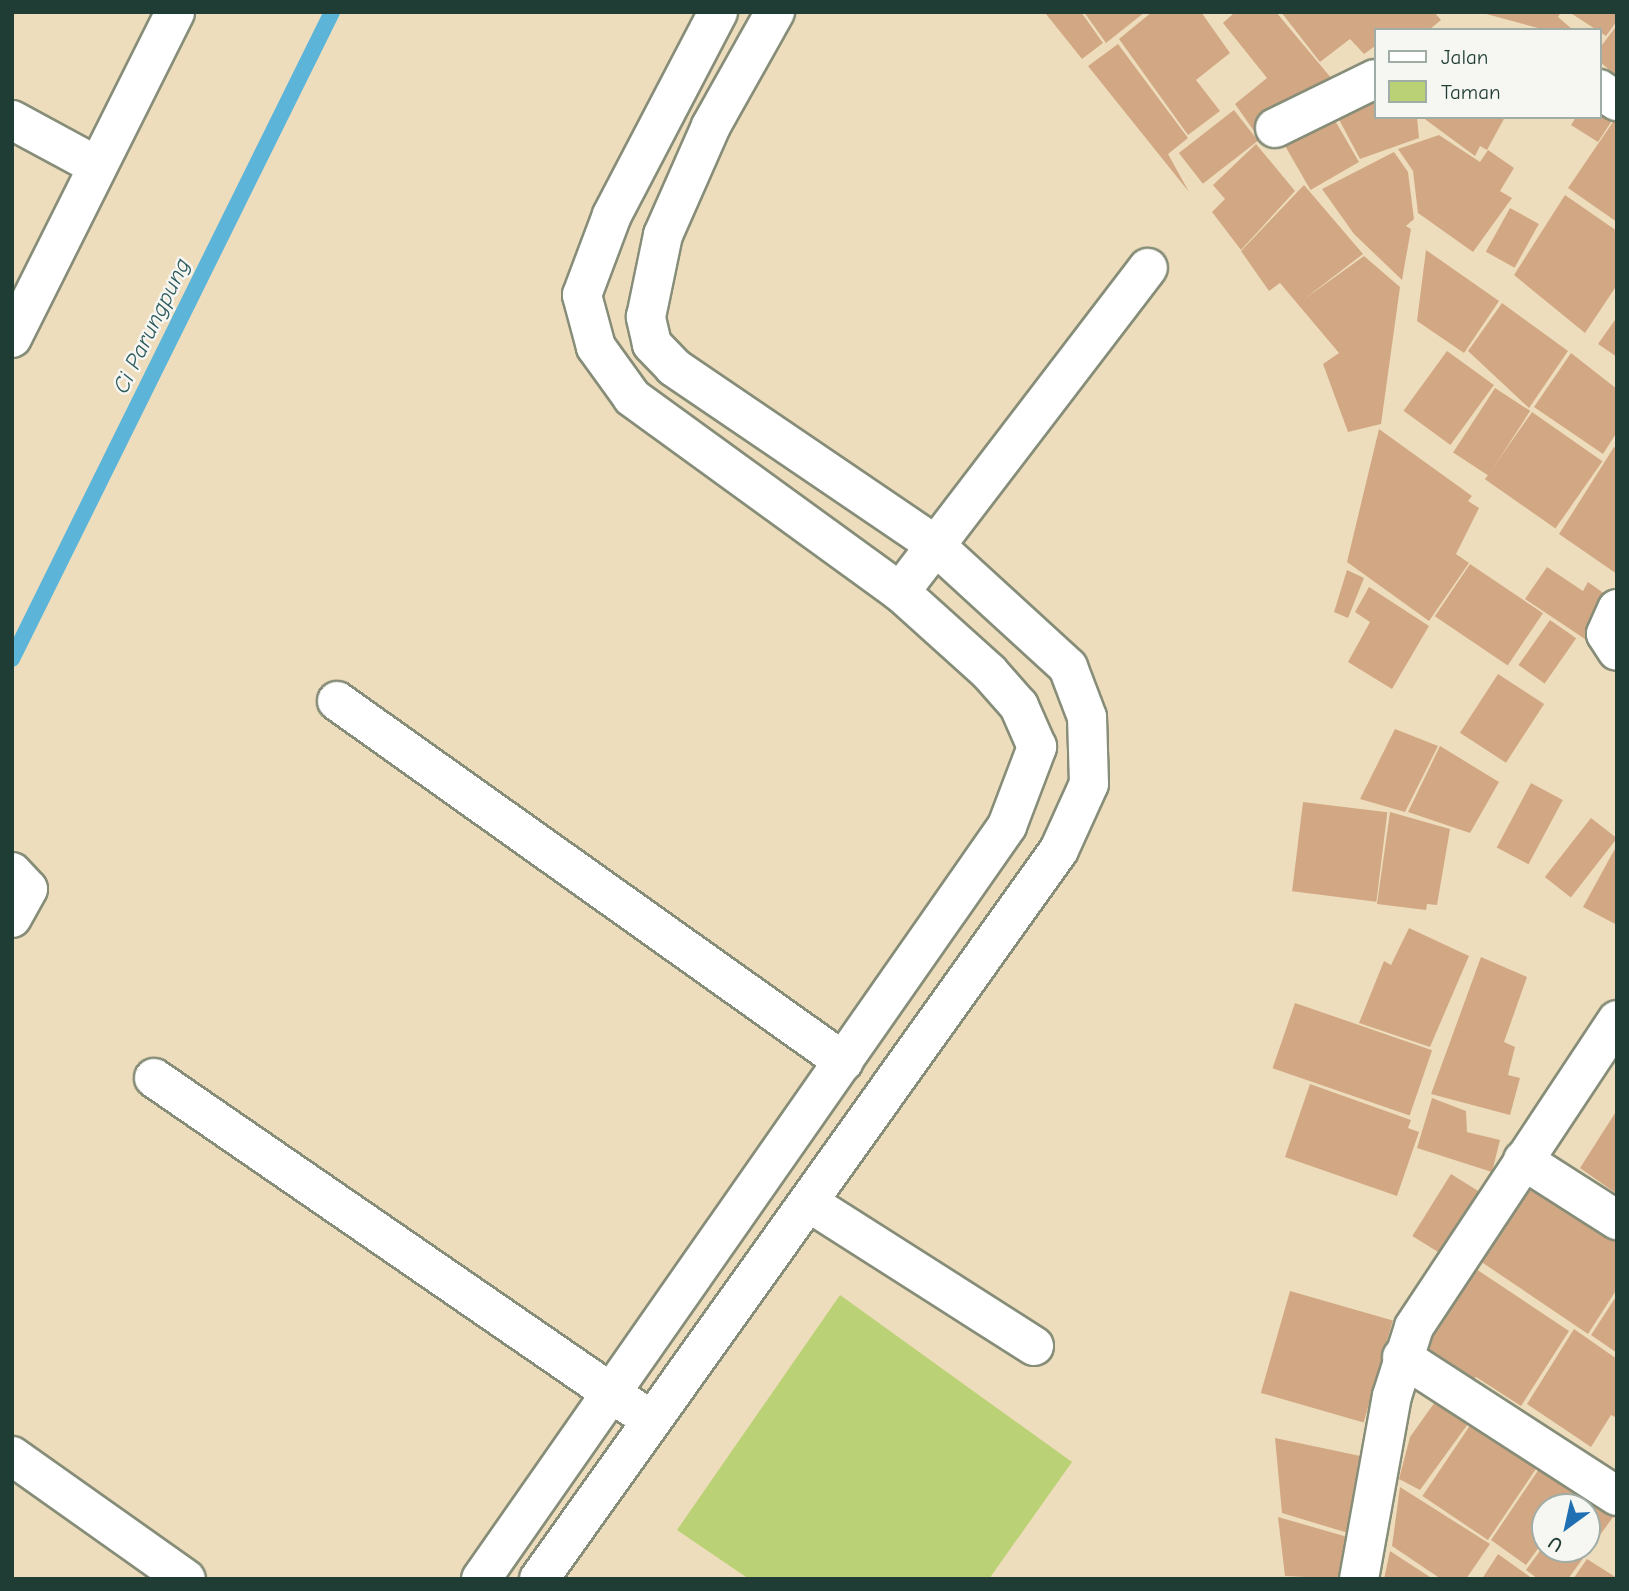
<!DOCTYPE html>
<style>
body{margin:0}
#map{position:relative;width:1629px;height:1591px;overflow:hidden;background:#eeddbc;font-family:"Comic Neue",sans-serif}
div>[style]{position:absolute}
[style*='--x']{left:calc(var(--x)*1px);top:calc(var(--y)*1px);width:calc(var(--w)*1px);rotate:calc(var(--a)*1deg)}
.green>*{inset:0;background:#bbd175}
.stream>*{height:16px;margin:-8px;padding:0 8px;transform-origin:8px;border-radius:8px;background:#5cb5d9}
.building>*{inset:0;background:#d2a884;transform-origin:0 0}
.roads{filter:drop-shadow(2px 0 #868d78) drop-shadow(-2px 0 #868d78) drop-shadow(0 2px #868d78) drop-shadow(0 -2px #868d78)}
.street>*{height:38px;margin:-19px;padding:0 19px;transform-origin:19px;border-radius:19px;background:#fff}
span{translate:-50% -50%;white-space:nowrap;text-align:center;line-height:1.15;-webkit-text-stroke:5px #f6f6f2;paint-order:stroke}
.water-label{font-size:23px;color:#2e5b5d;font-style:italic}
.frame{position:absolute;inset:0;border:14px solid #1f3d34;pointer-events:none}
.legend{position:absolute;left:1374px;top:28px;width:228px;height:91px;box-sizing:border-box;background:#f6f6f2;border:2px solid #a0aca6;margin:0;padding:9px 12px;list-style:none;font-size:21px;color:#1f3d34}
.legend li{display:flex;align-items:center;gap:14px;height:35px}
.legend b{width:35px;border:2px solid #a0aca6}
.north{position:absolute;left:1531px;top:1493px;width:70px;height:70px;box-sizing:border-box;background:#f6f6f2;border:2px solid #a0aca6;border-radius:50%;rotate:213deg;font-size:19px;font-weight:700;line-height:28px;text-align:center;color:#1f3d34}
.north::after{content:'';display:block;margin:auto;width:24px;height:32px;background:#1f6fb2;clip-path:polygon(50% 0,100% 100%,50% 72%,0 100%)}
</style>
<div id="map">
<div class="green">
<div style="clip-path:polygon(840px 1295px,1072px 1462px,989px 1579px,749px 1579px,677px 1530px)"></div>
</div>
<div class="stream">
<div style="--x:12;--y:659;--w:722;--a:-63.68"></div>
</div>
<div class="building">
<div style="clip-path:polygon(1081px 12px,1103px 43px,1082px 59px,1046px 14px)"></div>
<div style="clip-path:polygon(1084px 12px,1145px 12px,1106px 43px)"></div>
<div style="clip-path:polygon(1152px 12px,1201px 12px,1230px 53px,1196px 80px,1220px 111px,1188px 135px,1119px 39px)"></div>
<div style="clip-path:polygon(1235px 12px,1276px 12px,1332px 79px,1254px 131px,1235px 104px,1267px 78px,1223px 23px)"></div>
<div style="clip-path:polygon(1281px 12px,1434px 12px,1441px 20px,1429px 30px,1375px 30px,1375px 46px,1364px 54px,1350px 39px,1320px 62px)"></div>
<div style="clip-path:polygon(1479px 12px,1561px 12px,1558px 17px,1573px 30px,1545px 30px)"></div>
<div style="clip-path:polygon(1569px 12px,1617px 12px,1617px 21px,1606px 36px)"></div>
<div style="clip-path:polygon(1617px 25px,1617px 70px,1614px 74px,1599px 61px,1599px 49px)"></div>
<div style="clip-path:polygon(1118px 44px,1188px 138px,1168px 154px,1189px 192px,1088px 66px)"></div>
<div style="clip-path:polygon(1375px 95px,1375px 117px,1417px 117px,1419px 138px,1360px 159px,1336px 114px)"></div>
<div style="clip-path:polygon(1599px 98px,1617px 113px,1598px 142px,1571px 125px,1576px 117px,1599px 117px)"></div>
<div style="left:1234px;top:110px;width:39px;height:70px;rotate:52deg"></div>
<div style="clip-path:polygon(1617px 116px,1617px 222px,1568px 188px)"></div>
<div style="left:1333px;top:117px;width:52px;height:56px;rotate:60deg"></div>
<div style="clip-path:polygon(1422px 117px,1505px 117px,1487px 150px,1480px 146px,1475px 156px)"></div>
<div style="clip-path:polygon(1439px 135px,1480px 162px,1488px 150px,1514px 168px,1500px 191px,1512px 198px,1473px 252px,1418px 213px,1413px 171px,1398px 149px)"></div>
<div style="clip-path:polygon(1256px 144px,1295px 191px,1241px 250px,1212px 212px,1225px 199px,1213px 185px)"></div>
<div style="clip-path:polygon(1394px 152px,1408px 172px,1414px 219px,1406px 226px,1411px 229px,1402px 280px,1354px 234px,1322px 189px)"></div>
<div style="clip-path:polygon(1304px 185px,1363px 254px,1303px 300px,1364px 256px,1400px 287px,1381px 424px,1348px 432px,1323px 364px,1339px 353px,1280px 283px,1269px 291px,1241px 251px)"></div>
<div style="clip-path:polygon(1565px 195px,1617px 231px,1617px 285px,1585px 333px,1514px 275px)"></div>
<div style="left:1510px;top:208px;width:33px;height:50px;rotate:29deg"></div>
<div style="clip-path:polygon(1426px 250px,1499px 301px,1464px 353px,1417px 321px)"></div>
<div style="clip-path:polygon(1502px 303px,1568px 351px,1529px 408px,1468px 351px)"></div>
<div style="clip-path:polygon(1617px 317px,1617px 357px,1598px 344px)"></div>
<div style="left:1447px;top:351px;width:58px;height:74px;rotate:36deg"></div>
<div style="clip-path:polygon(1571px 353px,1617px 389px,1617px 432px,1603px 454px,1534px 407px)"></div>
<div style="left:1495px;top:388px;width:42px;height:77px;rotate:33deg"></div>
<div style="left:1532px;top:412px;width:86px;height:82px;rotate:35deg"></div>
<div style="clip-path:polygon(1379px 429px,1472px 496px,1468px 501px,1479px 508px,1456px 554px,1469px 563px,1429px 621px,1347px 562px)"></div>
<div style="clip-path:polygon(1614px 447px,1617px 449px,1617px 574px,1559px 534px)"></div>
<div style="left:1470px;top:564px;width:88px;height:63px;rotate:34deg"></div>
<div style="clip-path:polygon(1547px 567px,1583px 591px,1588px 582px,1609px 597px,1585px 639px,1525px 599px)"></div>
<div style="clip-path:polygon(1347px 570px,1364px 578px,1348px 618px,1334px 612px)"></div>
<div style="clip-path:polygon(1369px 587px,1429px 626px,1392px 689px,1348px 662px,1370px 622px,1355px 612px)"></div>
<div style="left:1550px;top:620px;width:32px;height:55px;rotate:35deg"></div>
<div style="left:1498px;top:674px;width:55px;height:70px;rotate:33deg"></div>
<div style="clip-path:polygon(1395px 729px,1438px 746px,1405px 812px,1360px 799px)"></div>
<div style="clip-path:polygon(1440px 746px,1499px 782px,1470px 833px,1408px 812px)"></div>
<div style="left:1531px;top:783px;width:36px;height:73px;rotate:28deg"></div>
<div style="left:1303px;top:802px;width:85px;height:90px;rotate:7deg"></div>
<div style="clip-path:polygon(1390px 812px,1450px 829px,1437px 905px,1427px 904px,1426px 910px,1377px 904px)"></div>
<div style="left:1591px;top:818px;width:33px;height:75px;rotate:38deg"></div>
<div style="clip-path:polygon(1617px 845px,1617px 925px,1583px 907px)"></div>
<div style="clip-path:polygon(1409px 928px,1469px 956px,1430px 1047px,1359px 1023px,1384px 961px,1391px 965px)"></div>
<div style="clip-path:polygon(1481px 957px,1527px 977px,1504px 1042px,1515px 1047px,1508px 1075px,1520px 1078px,1510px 1115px,1431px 1094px)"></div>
<div style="left:1295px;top:1003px;width:145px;height:69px;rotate:19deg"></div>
<div style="clip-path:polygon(1310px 1084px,1411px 1120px,1408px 1128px,1419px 1132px,1397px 1196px,1285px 1157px)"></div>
<div style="clip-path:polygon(1432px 1098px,1466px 1111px,1467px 1132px,1500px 1140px,1492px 1172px,1417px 1148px)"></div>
<div style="clip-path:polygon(1617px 1110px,1617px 1194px,1580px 1168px)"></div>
<div style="left:1451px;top:1174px;width:49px;height:73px;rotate:32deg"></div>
<div style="clip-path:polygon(1529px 1183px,1617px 1228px,1617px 1289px,1588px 1334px,1480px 1261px)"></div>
<div style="clip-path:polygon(1476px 1269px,1569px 1331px,1521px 1406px,1476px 1377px,1470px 1384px,1423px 1352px)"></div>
<div style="left:1290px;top:1291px;width:107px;height:106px;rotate:16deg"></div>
<div style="clip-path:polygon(1617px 1295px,1617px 1353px,1591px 1335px)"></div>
<div style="clip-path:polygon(1574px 1329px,1617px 1359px,1617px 1418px,1611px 1415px,1591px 1447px,1527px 1404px)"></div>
<div style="clip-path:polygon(1440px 1395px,1473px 1417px,1420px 1490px,1399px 1479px,1410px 1437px)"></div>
<div style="left:1475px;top:1418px;width:79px;height:94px;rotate:34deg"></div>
<div style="clip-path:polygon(1275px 1438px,1365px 1457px,1358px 1536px,1282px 1513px)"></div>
<div style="clip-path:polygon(1543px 1463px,1582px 1489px,1568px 1507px,1545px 1507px,1545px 1539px,1526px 1565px,1491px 1540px)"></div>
<div style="clip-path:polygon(1400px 1487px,1490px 1544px,1466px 1579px,1441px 1579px,1392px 1546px)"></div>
<div style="clip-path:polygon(1584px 1490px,1616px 1513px,1568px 1579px,1538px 1579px,1526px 1570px,1545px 1544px,1545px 1549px,1587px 1549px,1587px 1507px,1572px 1507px)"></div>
<div style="clip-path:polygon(1278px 1517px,1358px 1540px,1351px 1579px,1285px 1576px)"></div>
<div style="clip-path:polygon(1390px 1551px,1433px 1579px,1384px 1579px)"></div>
<div style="clip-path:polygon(1498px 1554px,1533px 1579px,1482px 1579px)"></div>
<div style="clip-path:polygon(1587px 1559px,1617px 1578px,1617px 1579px,1573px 1579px)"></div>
</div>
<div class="roads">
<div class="street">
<div style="--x:1599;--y:89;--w:22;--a:34"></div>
<div style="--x:12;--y:120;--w:97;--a:28.4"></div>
<div style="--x:1275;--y:128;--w:111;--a:-26.1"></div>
<div style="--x:12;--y:338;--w:364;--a:-63.4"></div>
<div style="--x:900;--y:592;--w:408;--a:-52.6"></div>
<div style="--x:1617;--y:609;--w:27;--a:114"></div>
<div style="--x:1606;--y:634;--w:20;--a:57"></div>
<div style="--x:337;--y:701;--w:622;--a:35.45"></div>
<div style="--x:12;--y:872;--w:23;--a:47"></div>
<div style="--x:28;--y:889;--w:33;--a:119"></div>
<div style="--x:154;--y:1078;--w:582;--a:34.56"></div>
<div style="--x:1523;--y:1160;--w:112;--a:32.6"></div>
<div style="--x:808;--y:1202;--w:268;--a:32.5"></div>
<div style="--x:1402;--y:1357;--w:256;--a:32.9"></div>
<div style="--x:12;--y:1456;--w:213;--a:35.3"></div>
<div style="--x:481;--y:1579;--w:919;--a:-55.06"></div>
<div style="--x:1007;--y:826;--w:85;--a:-69.2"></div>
<div style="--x:1037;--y:747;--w:45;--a:-113.7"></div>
<div style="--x:1019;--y:706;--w:45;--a:-131.4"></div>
<div style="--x:989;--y:672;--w:120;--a:-138"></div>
<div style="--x:900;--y:592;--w:331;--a:-144"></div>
<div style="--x:632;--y:397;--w:62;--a:-125.8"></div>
<div style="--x:596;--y:347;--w:54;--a:-105.1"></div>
<div style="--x:582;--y:295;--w:85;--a:-69.4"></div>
<div style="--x:612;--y:215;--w:229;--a:-62.4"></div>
<div style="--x:539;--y:1579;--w:895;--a:-54.5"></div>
<div style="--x:1059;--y:850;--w:72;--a:-65.6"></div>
<div style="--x:1089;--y:784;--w:67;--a:-91.7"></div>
<div style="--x:1087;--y:717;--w:53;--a:-110.8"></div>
<div style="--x:1068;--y:667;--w:182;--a:-137.5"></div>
<div style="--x:934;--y:544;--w:315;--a:-145.8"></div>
<div style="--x:674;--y:367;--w:32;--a:-134"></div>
<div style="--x:652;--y:344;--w:28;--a:-103"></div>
<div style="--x:646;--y:317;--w:84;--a:-78.3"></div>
<div style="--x:663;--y:235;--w:119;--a:-66.2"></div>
<div style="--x:711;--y:126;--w:131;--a:-60.7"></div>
<div style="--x:1359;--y:1579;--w:186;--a:-79.8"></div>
<div style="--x:1392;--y:1396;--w:72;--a:-72.3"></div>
<div style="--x:1414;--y:1327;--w:368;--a:-56.5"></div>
</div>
</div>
<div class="water-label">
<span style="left:152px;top:326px;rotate:-64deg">Ci Parungpung</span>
</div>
<div class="frame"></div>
<ul class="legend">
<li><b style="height:9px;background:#fff"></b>Jalan</li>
<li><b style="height:19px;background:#bbd175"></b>Taman</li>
</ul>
<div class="north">U</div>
</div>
